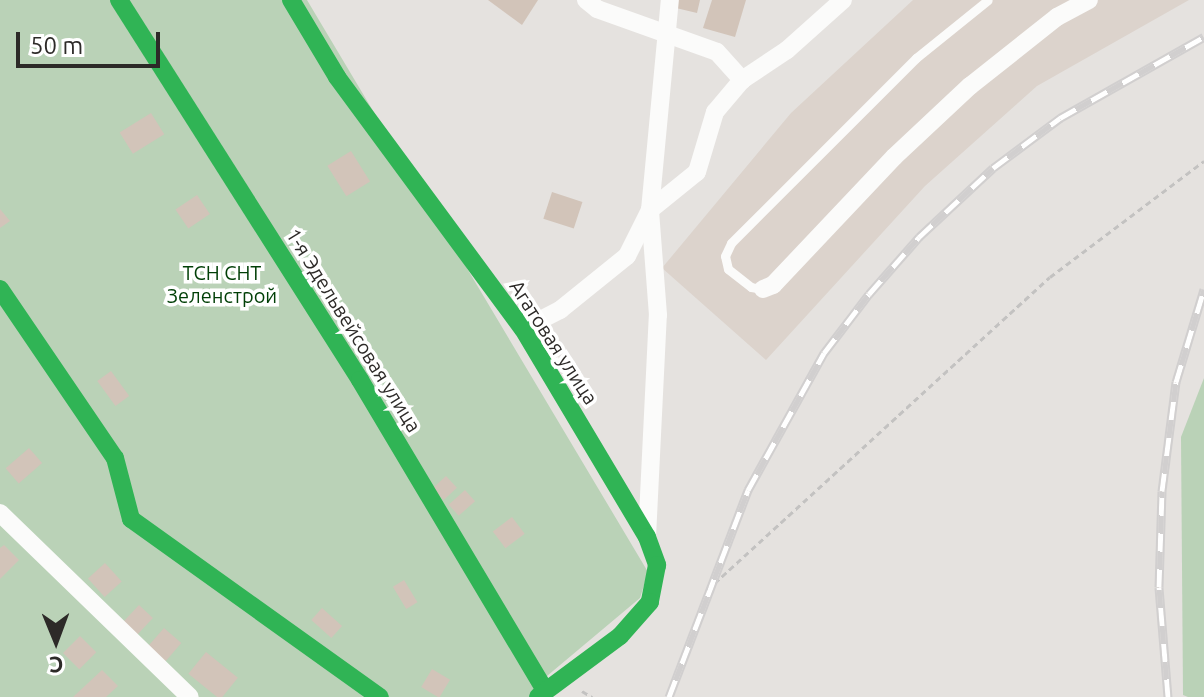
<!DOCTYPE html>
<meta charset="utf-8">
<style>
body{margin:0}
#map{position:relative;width:1204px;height:697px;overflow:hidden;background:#e5e2df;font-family:Ubuntu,sans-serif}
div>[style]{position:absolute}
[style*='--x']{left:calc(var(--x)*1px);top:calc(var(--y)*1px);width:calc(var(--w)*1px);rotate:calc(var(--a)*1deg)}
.built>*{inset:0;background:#dcd3cc}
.green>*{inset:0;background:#bad2b7}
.building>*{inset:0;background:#d2c4b9;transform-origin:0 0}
.path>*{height:3px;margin-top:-1.5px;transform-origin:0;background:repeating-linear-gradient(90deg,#c3c2c1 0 6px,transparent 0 10px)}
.lane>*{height:9px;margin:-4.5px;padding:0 4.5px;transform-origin:4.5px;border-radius:4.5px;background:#fbfbfa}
.street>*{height:18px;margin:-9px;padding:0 9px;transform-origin:9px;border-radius:9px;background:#fbfbfa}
.fast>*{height:18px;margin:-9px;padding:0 9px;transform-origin:9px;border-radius:9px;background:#30b455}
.rail>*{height:9px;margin-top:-4.5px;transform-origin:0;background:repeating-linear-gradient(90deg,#fff 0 18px,#d1cfcf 0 36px);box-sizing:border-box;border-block:2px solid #d1cfcf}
span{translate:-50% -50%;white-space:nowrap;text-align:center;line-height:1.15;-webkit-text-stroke:7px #fff;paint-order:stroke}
.park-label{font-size:20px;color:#003f06}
.street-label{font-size:20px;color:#2d2a28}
.north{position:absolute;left:16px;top:601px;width:80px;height:80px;-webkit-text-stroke:6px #fff;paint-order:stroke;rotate:179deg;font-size:22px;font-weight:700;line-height:32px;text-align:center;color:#2d2a28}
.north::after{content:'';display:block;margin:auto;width:28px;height:36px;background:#2d2a28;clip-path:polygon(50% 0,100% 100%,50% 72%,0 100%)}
.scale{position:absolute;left:16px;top:32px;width:144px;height:36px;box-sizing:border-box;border:4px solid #2d2a28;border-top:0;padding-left:10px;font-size:24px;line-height:28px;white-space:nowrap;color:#2d2a28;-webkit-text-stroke:6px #fff;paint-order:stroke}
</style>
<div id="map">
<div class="built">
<div style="clip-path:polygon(913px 0,1189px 0,1037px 86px,925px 186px,766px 360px,662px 268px,791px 113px)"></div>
</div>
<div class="green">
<div style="clip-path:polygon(0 0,307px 0,648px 572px,640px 598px,547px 676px,530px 697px,0 697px)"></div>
<div style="clip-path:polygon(1204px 378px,1204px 697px,1188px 697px,1183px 695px,1181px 437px)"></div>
</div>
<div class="building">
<div style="clip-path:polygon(488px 0,538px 0,522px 25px)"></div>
<div style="clip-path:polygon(678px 0,700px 0,697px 13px,676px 8px)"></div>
<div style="clip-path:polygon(712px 0,746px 0,735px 37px,703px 28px)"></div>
<div style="left:151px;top:113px;width:25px;height:37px;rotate:58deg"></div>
<div style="left:351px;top:151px;width:36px;height:28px;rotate:58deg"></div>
<div style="left:552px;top:192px;width:32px;height:28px;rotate:18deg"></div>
<div style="left:197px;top:195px;width:23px;height:26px;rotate:56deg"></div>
<div style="clip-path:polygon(0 209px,10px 221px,0 228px)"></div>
<div style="left:111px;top:371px;width:31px;height:17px;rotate:54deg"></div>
<div style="left:29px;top:448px;width:20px;height:31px;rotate:49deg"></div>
<div style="left:446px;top:476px;width:16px;height:18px;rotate:47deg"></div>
<div style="left:465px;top:490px;width:15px;height:22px;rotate:48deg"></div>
<div style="left:512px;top:517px;width:21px;height:24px;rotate:53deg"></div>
<div style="clip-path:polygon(4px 545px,19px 560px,0 579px,0 548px)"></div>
<div style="left:105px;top:563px;width:25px;height:23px;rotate:48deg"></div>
<div style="left:404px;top:580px;width:26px;height:13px;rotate:59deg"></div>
<div style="left:139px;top:605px;width:19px;height:23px;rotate:43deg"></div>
<div style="left:322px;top:608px;width:27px;height:16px;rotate:42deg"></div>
<div style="left:164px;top:628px;width:23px;height:24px;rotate:41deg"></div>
<div style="left:80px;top:636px;width:23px;height:24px;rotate:45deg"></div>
<div style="left:206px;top:652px;width:41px;height:28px;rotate:39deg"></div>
<div style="left:432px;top:669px;width:21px;height:21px;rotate:31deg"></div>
<div style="clip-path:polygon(102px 670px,118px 686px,106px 697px,73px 697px)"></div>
</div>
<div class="path">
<div style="--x:707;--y:590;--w:464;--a:-42.4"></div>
<div style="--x:1050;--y:277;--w:193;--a:-37"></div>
<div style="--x:582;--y:691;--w:12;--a:31"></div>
</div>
<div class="lane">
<div style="--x:763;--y:289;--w:12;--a:-171"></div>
<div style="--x:751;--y:287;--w:29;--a:-142"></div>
<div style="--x:728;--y:269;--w:13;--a:-103"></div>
<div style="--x:725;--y:256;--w:14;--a:-65"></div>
<div style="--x:731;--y:243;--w:262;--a:-45"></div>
<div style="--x:916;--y:58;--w:92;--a:-38.9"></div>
</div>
<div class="street">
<div style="--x:586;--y:0;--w:14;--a:39"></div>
<div style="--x:597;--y:9;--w:127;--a:19.7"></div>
<div style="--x:717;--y:52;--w:38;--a:48"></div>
<div style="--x:763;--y:289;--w:11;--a:-22"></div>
<div style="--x:773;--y:285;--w:176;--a:-46.6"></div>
<div style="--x:894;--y:157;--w:104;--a:-43.1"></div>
<div style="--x:970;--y:86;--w:111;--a:-38.4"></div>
<div style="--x:1057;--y:17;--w:36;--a:-28"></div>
<div style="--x:523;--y:329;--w:42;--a:-27.2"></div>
<div style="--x:560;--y:310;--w:86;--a:-38.9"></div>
<div style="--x:627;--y:256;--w:51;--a:-63.4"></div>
<div style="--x:650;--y:210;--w:60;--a:-39"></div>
<div style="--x:697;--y:172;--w:63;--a:-73.3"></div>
<div style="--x:715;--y:112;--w:42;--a:-49.8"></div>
<div style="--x:742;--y:80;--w:54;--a:-33.7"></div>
<div style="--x:787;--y:50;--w:75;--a:-41.8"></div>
<div style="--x:0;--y:513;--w:264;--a:44.1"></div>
<div style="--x:647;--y:537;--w:222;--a:-87.2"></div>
<div style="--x:658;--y:315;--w:105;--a:-94.4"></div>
<div style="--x:650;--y:210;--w:211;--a:-84.6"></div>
</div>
<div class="fast">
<div style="--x:119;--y:0;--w:450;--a:57.6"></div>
<div style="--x:360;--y:380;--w:360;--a:59.2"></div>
<div style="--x:291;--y:0;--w:90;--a:59.1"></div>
<div style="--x:337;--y:77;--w:313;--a:53.6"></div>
<div style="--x:523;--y:329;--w:242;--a:59.2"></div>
<div style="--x:647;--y:537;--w:30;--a:70"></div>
<div style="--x:657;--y:565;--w:38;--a:101"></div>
<div style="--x:650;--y:602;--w:45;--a:131.4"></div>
<div style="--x:620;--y:636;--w:102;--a:143.4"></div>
<div style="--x:0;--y:289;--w:204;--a:55.8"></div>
<div style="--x:115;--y:458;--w:63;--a:75.3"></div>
<div style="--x:131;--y:519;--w:306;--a:35.6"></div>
</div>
<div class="rail">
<div style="--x:669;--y:697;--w:222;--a:-69.1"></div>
<div style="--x:748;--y:490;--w:157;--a:-61"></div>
<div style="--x:824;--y:353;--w:74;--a:-52.7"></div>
<div style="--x:869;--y:294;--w:76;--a:-48.7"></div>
<div style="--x:919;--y:237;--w:101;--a:-43"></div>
<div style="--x:993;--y:168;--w:84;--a:-36.7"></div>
<div style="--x:1060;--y:118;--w:165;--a:-29.4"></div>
<div style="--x:1168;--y:697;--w:110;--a:-94.7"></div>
<div style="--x:1159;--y:587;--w:96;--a:-88.2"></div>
<div style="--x:1162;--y:491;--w:110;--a:-82.7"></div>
<div style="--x:1176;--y:382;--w:97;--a:-73.2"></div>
</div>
<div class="park-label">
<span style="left:222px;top:284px">ТСН СНТ<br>Зеленстрой</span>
</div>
<div class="street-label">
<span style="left:354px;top:330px;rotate:58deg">1-я Эдельвейсовая улица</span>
<span style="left:554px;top:342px;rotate:57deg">Агатовая улица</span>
</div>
<div class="north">С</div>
<div class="scale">50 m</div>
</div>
